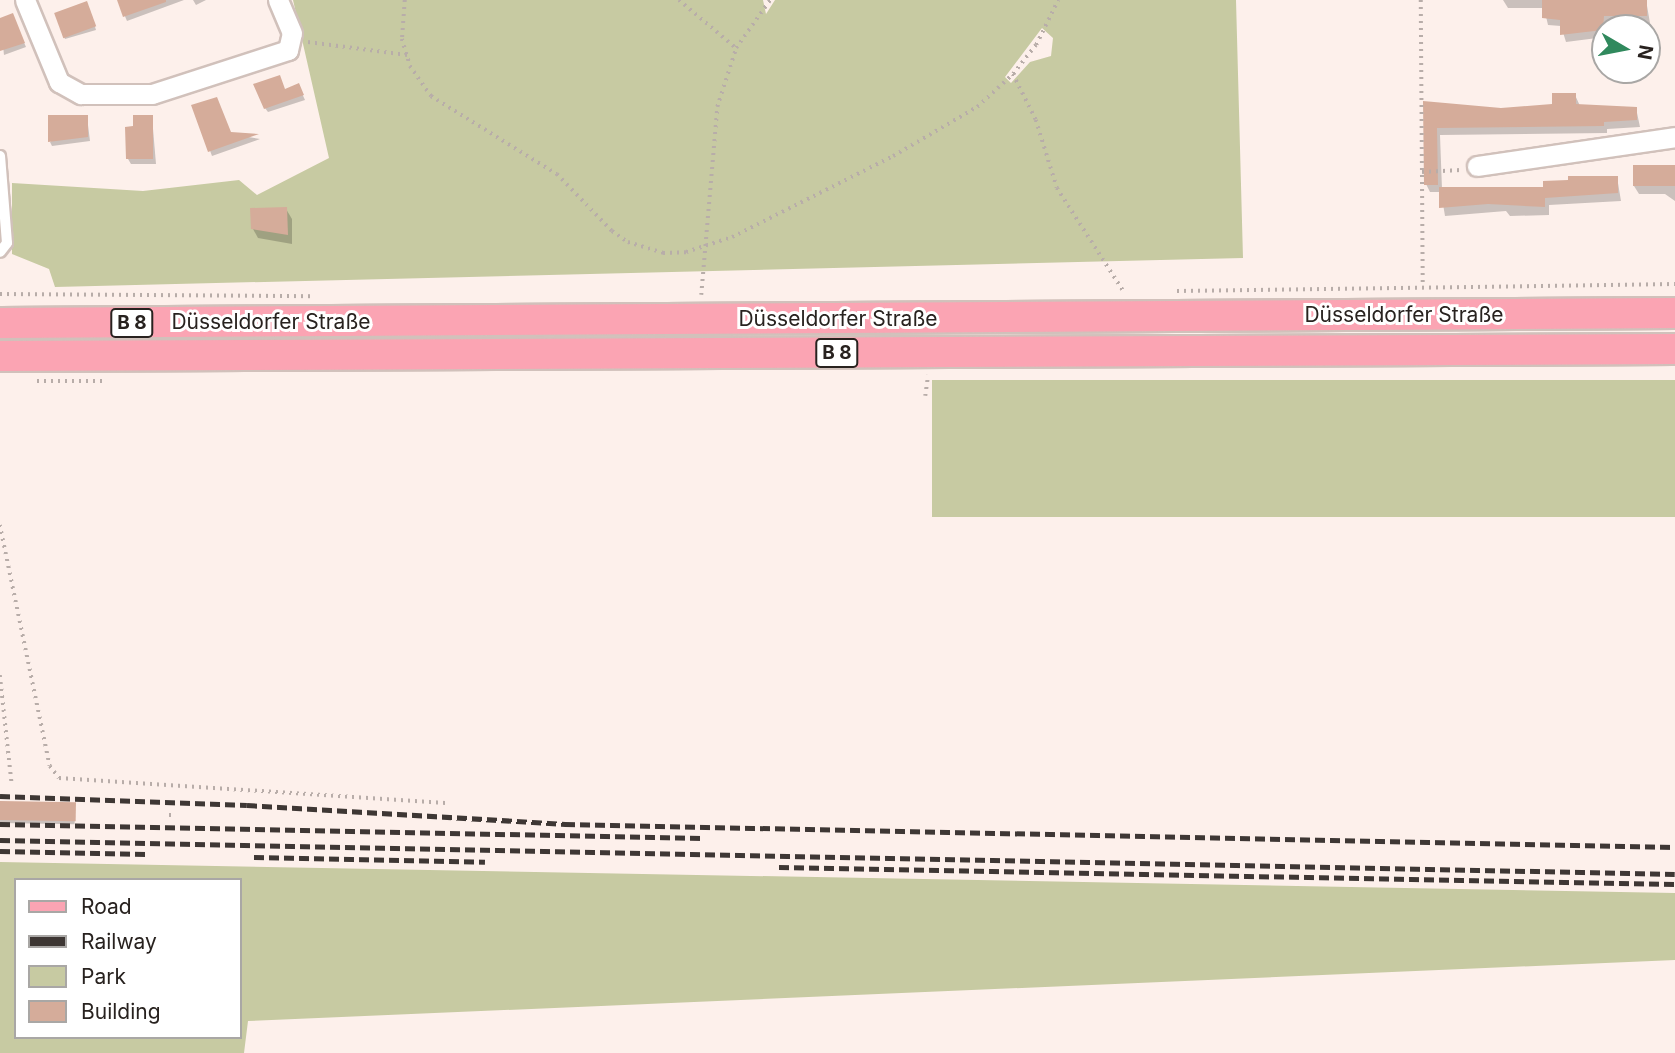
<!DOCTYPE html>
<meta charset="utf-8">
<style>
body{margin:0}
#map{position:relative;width:1675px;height:1053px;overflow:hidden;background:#fdf0eb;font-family:Inter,sans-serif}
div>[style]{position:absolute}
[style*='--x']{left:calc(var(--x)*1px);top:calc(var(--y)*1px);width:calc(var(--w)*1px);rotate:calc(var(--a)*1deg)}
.green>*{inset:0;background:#c7caa2;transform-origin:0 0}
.shadow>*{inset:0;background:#0003;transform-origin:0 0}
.building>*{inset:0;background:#d5ac9a;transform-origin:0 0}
.path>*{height:3.5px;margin-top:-1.75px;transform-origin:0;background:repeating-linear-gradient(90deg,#b8ada9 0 2px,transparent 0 7px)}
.roads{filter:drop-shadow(2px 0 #d1c1bb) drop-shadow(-2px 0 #d1c1bb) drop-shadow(0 2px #d1c1bb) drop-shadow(0 -2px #d1c1bb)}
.lane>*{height:10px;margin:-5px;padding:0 5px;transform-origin:5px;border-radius:5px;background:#fff}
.street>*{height:19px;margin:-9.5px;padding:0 9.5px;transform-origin:9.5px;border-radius:9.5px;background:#fff}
.primary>*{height:30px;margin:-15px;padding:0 15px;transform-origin:15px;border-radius:15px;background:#fba4b3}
.rail>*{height:5px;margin-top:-2.5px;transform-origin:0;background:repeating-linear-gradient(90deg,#3e3734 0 10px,transparent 0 15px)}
span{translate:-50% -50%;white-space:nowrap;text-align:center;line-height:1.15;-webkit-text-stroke:6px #fff;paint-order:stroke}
.shield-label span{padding:2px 5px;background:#fff;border:2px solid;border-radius:5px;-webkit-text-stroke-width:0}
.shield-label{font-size:19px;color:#28221f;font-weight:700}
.street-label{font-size:21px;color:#28221f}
.legend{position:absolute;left:14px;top:878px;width:228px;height:161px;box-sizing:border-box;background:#fff;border:2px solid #a9a7a5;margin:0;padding:9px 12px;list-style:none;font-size:21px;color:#28221f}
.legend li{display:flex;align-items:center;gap:14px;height:35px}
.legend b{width:35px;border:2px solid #a9a7a5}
.north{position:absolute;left:1591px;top:14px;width:70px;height:70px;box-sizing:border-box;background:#fff;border:2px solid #a9a7a5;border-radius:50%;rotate:100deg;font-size:19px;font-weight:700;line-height:28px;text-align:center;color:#28221f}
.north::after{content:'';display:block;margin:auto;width:24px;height:32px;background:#30895d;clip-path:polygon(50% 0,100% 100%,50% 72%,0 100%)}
</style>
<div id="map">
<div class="green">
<div style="clip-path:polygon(evenodd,293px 0,763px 0,766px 14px,775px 0,1236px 0,1243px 258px,55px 287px,49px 269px,12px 254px,12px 183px,143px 191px,239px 180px,257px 195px,329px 158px,293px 0,1042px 28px,1053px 38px,1051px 56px,1030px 62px,1011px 83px,1005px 77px,1042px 28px)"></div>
<div style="left:1675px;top:380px;width:137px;height:743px;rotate:90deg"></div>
<div style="clip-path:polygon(evenodd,0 862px,1675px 893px,1675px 960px,248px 1021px,244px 1053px,0 1053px,0 862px,16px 880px,240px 880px,240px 1037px,16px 1037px,16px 880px)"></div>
</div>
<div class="shadow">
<div style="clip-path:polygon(118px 0,184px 0,127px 21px)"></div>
<div style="clip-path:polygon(193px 0,206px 0,196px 5px)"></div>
<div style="clip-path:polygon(1503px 0,1646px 0,1650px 23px,1607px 23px,1605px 37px,1566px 42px,1561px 26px,1548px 25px,1544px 8px,1508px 8px)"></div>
<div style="clip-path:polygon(89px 8px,96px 30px,65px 39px,63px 35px)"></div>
<div style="clip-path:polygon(0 20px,14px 20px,26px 47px,4px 55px)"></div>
<div style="clip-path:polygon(300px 89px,305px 100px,268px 112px,265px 108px,285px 91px)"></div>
<div style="clip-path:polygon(1575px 95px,1580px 106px,1636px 108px,1640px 127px,1607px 129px,1607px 133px,1440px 135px,1442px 189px,1545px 188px,1617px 177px,1621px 201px,1549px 205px,1549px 215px,1510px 216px,1506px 211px,1445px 216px,1441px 192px,1430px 192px,1426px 184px,1425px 103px,1501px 110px,1554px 106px)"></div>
<div style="clip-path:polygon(194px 107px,231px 134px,260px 139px,212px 156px)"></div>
<div style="clip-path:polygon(87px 117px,90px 141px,52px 146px,50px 142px)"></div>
<div style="clip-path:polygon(152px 117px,156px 164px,131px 164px,128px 159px,135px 128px)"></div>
<div style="clip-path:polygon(1675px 167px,1675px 201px,1665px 194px,1639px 194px,1634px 186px)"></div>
<div style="clip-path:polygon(286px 209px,292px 219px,292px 244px,258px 238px,253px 229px)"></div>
<div style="left:0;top:803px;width:75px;height:20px;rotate:1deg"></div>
</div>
<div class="building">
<div style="clip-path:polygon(117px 0,166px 0,166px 2px,123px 17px)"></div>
<div style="clip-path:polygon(1542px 0,1647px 0,1647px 16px,1604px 16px,1603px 30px,1560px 35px,1560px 20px,1542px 18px)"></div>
<div style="left:87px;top:1px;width:27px;height:35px;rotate:70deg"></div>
<div style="clip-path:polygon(13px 13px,25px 43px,0 51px,0 18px)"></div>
<div style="clip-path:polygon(280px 75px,285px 89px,299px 83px,304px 95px,264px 109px,253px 84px)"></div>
<div style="clip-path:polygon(1552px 93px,1576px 93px,1576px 104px,1637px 107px,1637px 120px,1604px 122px,1604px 126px,1437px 128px,1438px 185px,1424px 185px,1423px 101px,1501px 108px,1552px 104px)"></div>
<div style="clip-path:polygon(217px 97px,231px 132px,259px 134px,208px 152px,191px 105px)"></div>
<div style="clip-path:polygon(48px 115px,88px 115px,88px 137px,48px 142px)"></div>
<div style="clip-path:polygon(133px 115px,153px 115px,153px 159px,126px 159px,125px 127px,133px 126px)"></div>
<div style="left:1675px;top:165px;width:21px;height:42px;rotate:90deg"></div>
<div style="clip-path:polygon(1568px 176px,1618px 176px,1618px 193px,1545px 198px,1545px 207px,1488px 204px,1439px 208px,1439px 187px,1543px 187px,1543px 181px,1568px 180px)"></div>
<div style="clip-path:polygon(287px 207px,288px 235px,251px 229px,250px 208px)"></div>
<div style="left:0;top:801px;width:76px;height:19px;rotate:1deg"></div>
</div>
<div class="path">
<div style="--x:405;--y:0;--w:39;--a:94"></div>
<div style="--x:402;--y:39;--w:28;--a:73"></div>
<div style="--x:410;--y:66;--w:37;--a:55"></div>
<div style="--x:431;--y:96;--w:148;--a:31.8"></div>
<div style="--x:557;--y:174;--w:79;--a:46"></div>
<div style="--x:612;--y:231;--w:19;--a:35"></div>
<div style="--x:628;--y:242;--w:37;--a:17"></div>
<div style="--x:663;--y:253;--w:23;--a:-2"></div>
<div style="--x:686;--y:252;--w:48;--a:-18.1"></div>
<div style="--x:732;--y:237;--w:180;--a:-26.7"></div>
<div style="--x:893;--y:156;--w:97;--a:-30.3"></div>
<div style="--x:977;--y:107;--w:49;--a:-42.5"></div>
<div style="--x:1013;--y:74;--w:37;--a:-52"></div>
<div style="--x:1036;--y:45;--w:50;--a:-63.9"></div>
<div style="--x:679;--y:0;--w:75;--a:40.1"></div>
<div style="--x:1421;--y:0;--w:285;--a:89.6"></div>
<div style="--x:308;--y:42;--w:100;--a:7.5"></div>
<div style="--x:1013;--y:74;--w:51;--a:63.4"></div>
<div style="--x:1036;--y:120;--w:71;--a:72.8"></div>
<div style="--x:1057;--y:188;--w:124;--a:57.2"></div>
<div style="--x:1422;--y:172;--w:39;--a:-3"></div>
<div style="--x:1177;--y:291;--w:498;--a:-0.8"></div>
<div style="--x:0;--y:294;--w:315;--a:0.4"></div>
<div style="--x:701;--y:295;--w:189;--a:-85.1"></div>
<div style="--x:717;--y:107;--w:62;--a:-72.1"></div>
<div style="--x:736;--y:48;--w:59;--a:-54.7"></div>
<div style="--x:37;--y:381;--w:69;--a:0"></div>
<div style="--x:925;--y:396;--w:21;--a:-82"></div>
<div style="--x:0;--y:525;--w:246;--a:78.3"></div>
<div style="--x:50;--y:766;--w:15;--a:53"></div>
<div style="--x:59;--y:778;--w:391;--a:3.7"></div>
<div style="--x:0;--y:675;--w:111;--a:83.8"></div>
<div style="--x:169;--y:815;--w:5;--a:0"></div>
</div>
<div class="roads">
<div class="lane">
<div style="--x:0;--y:156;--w:87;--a:85.4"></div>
<div style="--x:7;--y:243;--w:11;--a:128"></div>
</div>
<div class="street">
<div style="--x:25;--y:0;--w:89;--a:67.5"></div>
<div style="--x:59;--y:82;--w:25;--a:29"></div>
<div style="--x:81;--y:94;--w:71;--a:0"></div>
<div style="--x:152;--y:94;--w:143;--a:-17.9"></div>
<div style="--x:288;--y:50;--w:17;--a:-77"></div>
<div style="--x:292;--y:33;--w:36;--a:-113"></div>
<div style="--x:1477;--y:166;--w:200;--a:-8.3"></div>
</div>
<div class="primary">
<div style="--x:0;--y:323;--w:1675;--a:-0.34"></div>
<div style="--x:0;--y:356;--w:1675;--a:-0.24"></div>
</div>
</div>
<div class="rail">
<div style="--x:0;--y:796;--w:247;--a:2.1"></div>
<div style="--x:247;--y:805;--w:319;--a:3.4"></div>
<div style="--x:565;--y:824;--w:1110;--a:1.19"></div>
<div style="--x:0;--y:824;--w:702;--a:1.14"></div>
<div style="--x:0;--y:840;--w:1675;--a:1.16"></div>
<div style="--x:0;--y:851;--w:146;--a:1.2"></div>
<div style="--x:254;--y:857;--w:231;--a:1.2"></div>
<div style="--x:779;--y:867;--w:896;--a:1.09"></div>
</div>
<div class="shield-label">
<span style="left:132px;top:323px">B 8</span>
<span style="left:837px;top:353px">B 8</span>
</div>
<div class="street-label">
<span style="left:1404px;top:315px">Düsseldorfer Straße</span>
<span style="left:838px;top:319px">Düsseldorfer Straße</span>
<span style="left:271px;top:322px">Düsseldorfer Straße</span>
</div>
<ul class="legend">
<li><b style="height:9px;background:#fba4b3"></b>Road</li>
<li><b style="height:9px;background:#3e3734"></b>Railway</li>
<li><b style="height:19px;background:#c7caa2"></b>Park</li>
<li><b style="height:19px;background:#d5ac9a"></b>Building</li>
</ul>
<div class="north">N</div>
</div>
